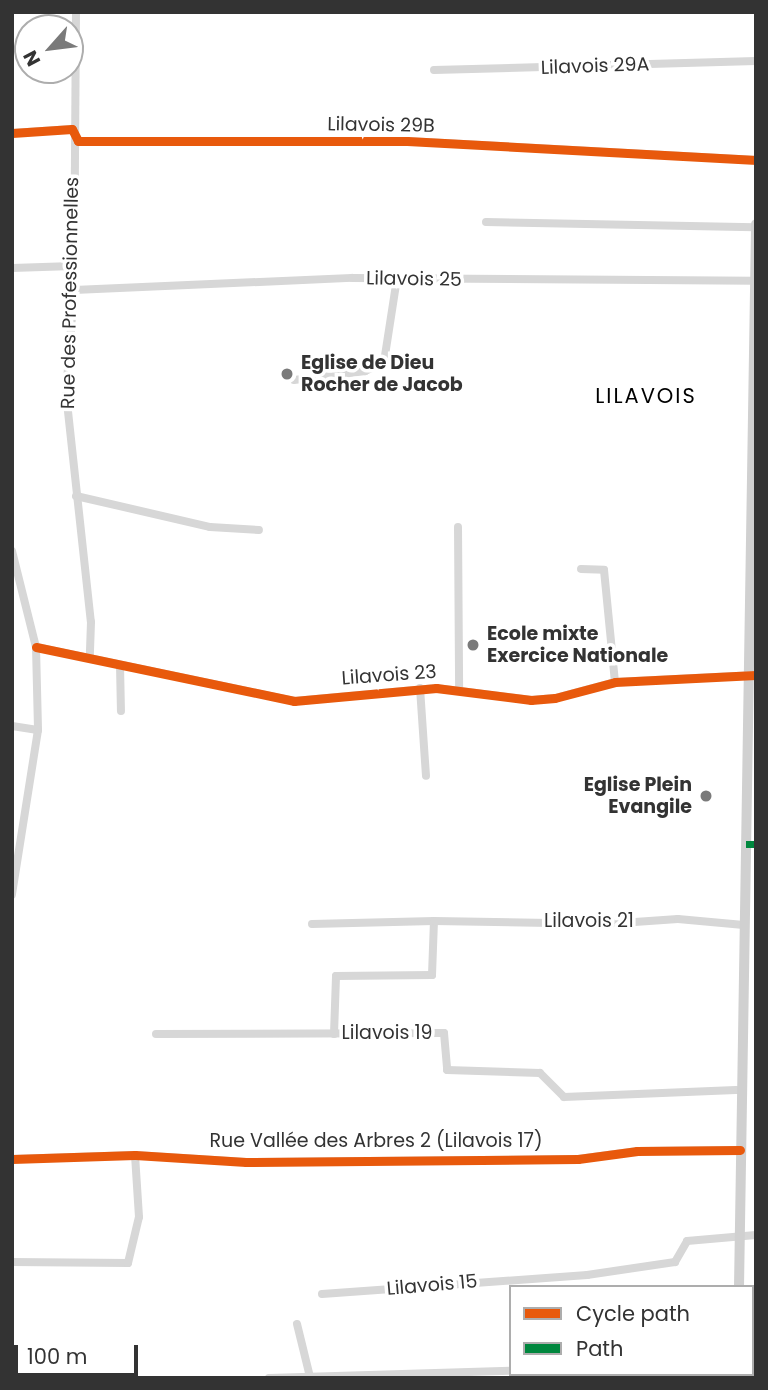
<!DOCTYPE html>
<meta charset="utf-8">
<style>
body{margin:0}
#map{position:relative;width:768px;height:1390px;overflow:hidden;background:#fff;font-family:Poppins,sans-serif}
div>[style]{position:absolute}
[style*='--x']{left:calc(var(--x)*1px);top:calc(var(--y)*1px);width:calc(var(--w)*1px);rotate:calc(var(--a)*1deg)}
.street>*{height:8px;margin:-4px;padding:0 4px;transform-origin:4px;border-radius:4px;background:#d7d7d7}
.secondary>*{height:10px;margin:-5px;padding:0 5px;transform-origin:5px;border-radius:5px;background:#d0d0d0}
.quiet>*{height:7px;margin-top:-3.5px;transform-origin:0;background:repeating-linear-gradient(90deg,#00873e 0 14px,transparent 0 21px)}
.cycleway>*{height:9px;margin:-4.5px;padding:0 4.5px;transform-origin:4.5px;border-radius:4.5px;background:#e8590c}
.dots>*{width:19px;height:19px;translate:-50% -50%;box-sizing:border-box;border:4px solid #fff;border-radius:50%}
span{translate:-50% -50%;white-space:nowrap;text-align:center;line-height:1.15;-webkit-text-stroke:7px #fff;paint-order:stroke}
.street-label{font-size:19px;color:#333}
.poi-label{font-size:19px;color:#333;font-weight:700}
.left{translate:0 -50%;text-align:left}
.right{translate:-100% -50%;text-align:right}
.neighbourhood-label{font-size:21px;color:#000;letter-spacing:2px}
.frame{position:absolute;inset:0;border:14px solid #333;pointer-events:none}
.legend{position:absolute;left:509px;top:1285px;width:245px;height:91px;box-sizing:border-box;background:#fff;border:2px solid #adadad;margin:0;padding:9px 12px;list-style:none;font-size:21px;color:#333}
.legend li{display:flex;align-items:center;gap:14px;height:35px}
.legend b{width:35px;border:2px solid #adadad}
.north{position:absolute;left:14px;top:14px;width:70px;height:70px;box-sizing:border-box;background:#fff;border:2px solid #adadad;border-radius:50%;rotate:242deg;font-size:19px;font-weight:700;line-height:28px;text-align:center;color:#333}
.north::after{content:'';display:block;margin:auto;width:24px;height:32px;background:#7a7a7a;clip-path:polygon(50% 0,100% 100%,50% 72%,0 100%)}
.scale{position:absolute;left:14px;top:1345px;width:124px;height:32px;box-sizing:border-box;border:4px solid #333;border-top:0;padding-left:9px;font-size:21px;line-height:24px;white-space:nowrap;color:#333;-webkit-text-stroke:5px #fff;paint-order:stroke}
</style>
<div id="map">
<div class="street">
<div style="--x:76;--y:12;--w:278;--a:90.4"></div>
<div style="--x:74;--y:290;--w:103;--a:94.4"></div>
<div style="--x:66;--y:393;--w:230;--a:83.8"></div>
<div style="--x:91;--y:622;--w:35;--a:92"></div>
<div style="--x:434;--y:70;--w:322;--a:-1.6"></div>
<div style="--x:12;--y:133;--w:60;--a:-3.8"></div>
<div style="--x:72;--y:129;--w:13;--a:63"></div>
<div style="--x:78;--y:141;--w:329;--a:0"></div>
<div style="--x:407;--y:141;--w:350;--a:3.1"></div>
<div style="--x:486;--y:222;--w:269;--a:1.1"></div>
<div style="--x:12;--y:268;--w:61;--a:-1.9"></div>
<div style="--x:74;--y:290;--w:278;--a:-2.5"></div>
<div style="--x:352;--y:278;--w:402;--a:0.4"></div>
<div style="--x:294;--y:380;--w:72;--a:-7.2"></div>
<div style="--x:365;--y:371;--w:21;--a:-25"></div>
<div style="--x:384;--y:362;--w:85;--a:-81.2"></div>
<div style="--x:76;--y:496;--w:138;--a:13"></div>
<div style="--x:210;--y:527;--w:49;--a:3.5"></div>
<div style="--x:458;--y:527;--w:161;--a:89.6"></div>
<div style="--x:12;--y:551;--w:99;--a:76"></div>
<div style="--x:36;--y:647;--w:83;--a:88.6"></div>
<div style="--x:38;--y:730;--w:167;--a:99"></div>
<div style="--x:581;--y:569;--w:23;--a:2"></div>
<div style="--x:604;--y:570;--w:113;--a:84.4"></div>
<div style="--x:36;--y:647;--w:264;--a:11.8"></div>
<div style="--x:294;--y:701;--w:143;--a:-5.2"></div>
<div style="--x:436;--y:688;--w:96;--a:7.2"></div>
<div style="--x:531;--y:700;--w:24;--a:-5"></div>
<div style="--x:555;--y:698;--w:62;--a:-14.9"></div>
<div style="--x:615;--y:682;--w:141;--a:-2.8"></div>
<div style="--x:120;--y:665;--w:46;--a:88.8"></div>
<div style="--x:420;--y:688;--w:88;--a:86.1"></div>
<div style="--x:12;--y:726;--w:26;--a:9"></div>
<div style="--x:312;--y:924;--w:122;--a:-1.4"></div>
<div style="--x:156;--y:1034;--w:288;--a:-0.2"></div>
<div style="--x:444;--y:1033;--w:37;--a:85"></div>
<div style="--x:447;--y:1070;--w:93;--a:1.8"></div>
<div style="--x:540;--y:1073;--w:34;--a:45"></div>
<div style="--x:564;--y:1097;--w:178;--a:-2.3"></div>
<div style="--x:334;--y:1034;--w:58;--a:-88"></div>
<div style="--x:336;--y:976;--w:96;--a:-0.6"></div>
<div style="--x:432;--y:975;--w:54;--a:-87.9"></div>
<div style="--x:434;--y:921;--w:172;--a:1"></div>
<div style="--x:606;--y:924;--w:72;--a:-4"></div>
<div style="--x:678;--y:919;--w:66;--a:5.2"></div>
<div style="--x:12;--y:1159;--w:123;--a:-1.9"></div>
<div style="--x:135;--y:1155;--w:111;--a:3.6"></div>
<div style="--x:246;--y:1162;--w:332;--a:-0.5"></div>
<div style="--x:578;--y:1159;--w:60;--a:-7.7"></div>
<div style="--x:637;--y:1151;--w:103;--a:-0.6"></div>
<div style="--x:12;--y:1262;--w:116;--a:0.5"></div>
<div style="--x:128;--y:1263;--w:47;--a:-76.6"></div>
<div style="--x:139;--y:1217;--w:62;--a:-93.7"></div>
<div style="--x:322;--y:1294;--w:266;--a:-4.1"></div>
<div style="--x:587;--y:1275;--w:89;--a:-8.4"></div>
<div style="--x:675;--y:1262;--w:24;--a:-60"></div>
<div style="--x:687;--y:1241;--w:69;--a:-5"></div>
<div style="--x:297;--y:1324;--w:55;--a:76.2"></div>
<div style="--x:527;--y:1374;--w:16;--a:14"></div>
<div style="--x:269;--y:1378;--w:242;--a:-1.7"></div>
</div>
<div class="secondary">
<div style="--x:739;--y:1287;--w:1063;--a:-89.08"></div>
<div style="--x:737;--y:1378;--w:4;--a:-90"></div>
</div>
<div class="quiet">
<div style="--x:746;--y:844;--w:10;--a:0"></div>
</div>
<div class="cycleway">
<div style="--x:12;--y:133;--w:60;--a:-3.8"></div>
<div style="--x:72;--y:129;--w:13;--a:63"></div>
<div style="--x:78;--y:141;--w:329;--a:0"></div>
<div style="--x:407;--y:141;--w:350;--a:3.1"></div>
<div style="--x:36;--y:647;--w:264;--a:11.8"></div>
<div style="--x:294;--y:701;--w:143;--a:-5.2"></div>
<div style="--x:436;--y:688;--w:96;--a:7.2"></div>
<div style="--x:531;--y:700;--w:24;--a:-5"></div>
<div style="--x:555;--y:698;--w:62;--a:-14.9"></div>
<div style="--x:615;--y:682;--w:141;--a:-2.8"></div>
<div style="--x:12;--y:1159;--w:123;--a:-1.9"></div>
<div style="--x:135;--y:1155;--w:111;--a:3.6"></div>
<div style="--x:246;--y:1162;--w:332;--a:-0.5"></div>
<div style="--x:578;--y:1159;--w:60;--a:-7.7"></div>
<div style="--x:637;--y:1151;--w:103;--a:-0.6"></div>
</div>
<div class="dots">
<div style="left:287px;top:374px;background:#7a7a7a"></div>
<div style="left:473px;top:645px;background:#7a7a7a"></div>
<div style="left:706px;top:796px;background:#7a7a7a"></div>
</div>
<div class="street-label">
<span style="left:595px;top:66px;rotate:-2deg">Lilavois 29A</span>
<span style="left:381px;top:125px;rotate:1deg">Lilavois 29B</span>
<span style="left:414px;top:279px;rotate:1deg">Lilavois 25</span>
<span style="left:70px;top:293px;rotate:-89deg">Rue des Professionnelles</span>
<span style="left:389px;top:675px;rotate:-4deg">Lilavois 23</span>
<span style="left:589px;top:921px">Lilavois 21</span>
<span style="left:387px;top:1033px">Lilavois 19</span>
<span style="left:376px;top:1141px">Rue Vallée des Arbres 2 (Lilavois 17)</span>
<span style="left:432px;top:1285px;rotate:-5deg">Lilavois 15</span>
</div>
<div class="poi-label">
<span class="left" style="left:301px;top:374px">Eglise de Dieu<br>Rocher de Jacob</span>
<span class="left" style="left:487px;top:645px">Ecole mixte<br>Exercice Nationale</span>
<span class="right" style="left:692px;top:796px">Eglise Plein<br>Evangile</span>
</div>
<div class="neighbourhood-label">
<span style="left:646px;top:396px">LILAVOIS</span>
</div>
<div class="frame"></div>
<ul class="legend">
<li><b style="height:9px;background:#e8590c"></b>Cycle path</li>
<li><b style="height:9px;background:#00873e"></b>Path</li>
</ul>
<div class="north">N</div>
<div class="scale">100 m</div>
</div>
